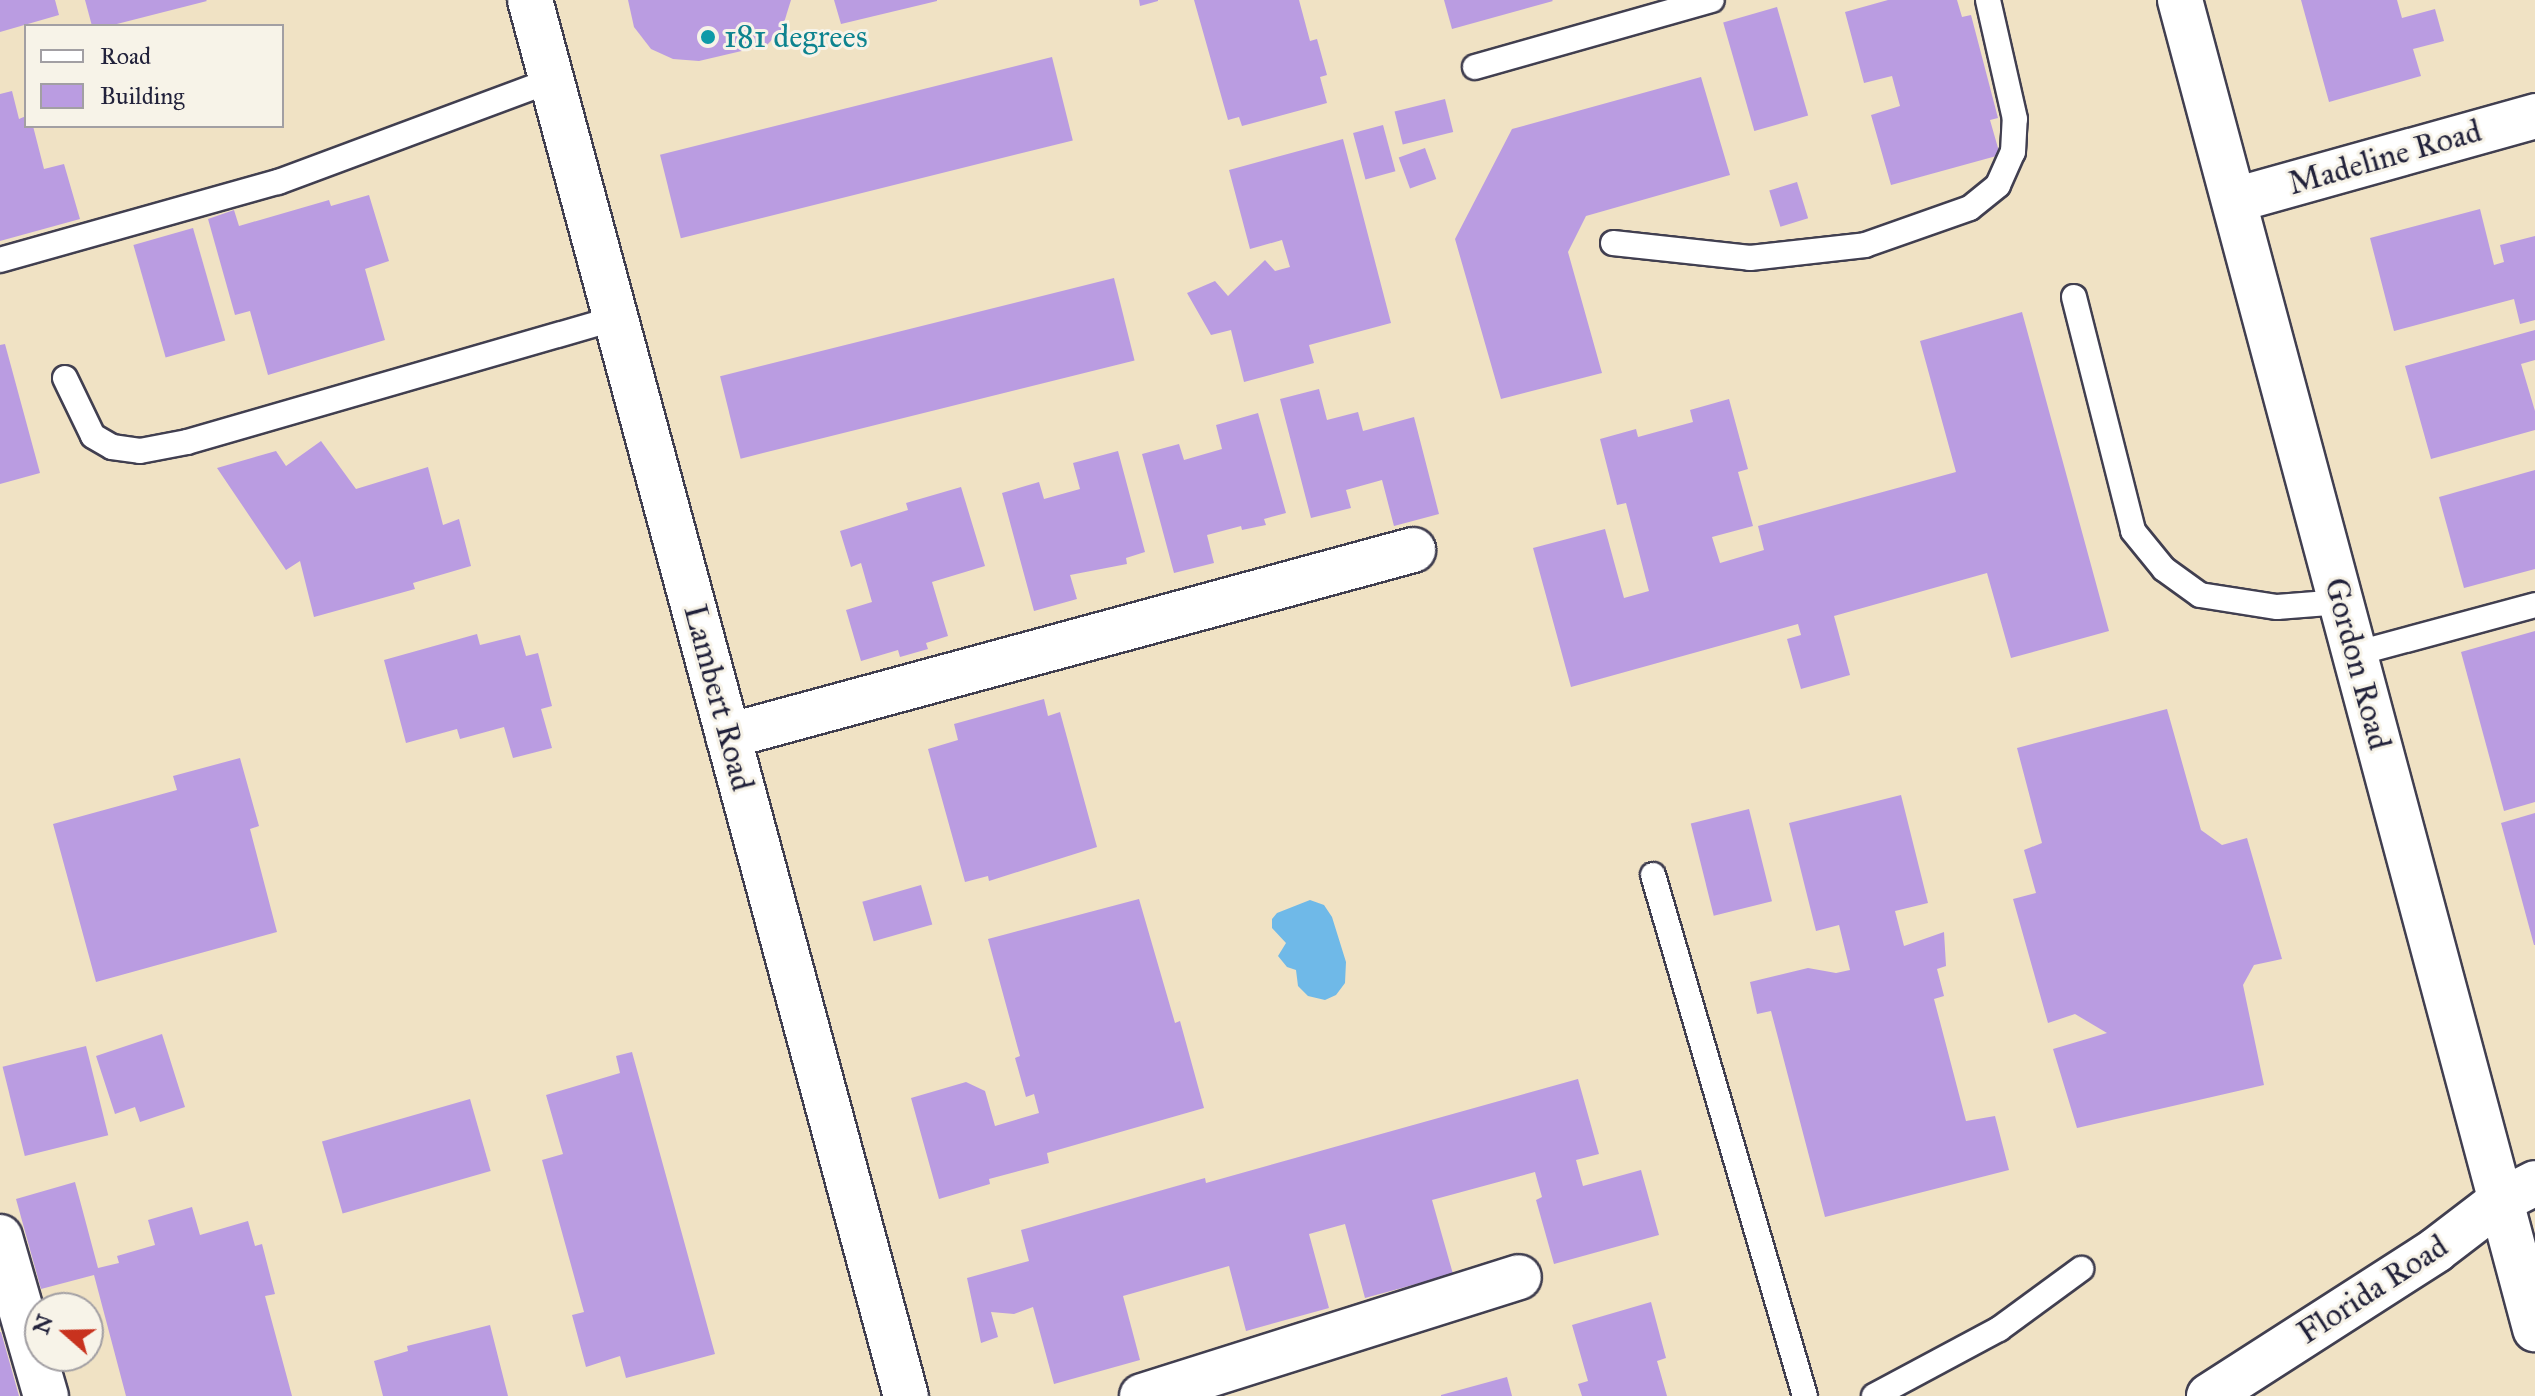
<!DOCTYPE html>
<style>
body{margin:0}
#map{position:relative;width:2535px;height:1396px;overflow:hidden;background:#f0e2c4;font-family:"IM FELL Great Primer",serif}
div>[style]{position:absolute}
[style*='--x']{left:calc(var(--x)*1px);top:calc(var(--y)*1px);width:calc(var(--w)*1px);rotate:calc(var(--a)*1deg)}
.water>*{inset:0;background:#6fb9e8}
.building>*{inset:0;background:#ba9ce1;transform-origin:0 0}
.roads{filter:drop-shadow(2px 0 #413f50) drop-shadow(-2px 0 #413f50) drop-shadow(0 2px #413f50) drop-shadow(0 -2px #413f50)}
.lane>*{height:24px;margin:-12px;padding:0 12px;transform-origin:12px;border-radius:12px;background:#fff}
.street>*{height:44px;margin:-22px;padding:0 22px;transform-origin:22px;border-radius:22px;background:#fff}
.dots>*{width:22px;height:22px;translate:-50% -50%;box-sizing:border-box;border:4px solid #f7f3e8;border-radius:50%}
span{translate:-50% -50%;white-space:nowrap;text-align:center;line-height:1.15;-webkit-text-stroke:6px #f7f3e8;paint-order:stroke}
.culture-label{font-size:32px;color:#0d838f}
.left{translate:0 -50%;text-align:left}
.street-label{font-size:32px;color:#22223b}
.legend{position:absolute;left:24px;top:24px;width:260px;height:104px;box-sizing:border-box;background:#f7f3e8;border:2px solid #a29fa3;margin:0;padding:10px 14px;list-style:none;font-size:24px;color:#22223b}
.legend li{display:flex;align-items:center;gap:16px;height:40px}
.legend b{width:40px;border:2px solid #a29fa3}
.north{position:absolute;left:24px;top:1292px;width:80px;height:80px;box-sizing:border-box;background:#f7f3e8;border:2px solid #a29fa3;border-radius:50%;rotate:290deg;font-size:22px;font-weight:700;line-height:32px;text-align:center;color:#22223b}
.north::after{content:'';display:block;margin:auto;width:28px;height:36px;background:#c8321e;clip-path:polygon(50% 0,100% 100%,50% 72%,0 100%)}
</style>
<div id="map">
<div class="water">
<div style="clip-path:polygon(1310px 900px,1324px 905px,1332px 917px,1346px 962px,1345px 983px,1336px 995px,1325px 1000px,1308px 996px,1298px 986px,1296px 970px,1287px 967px,1278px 956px,1286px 943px,1272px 928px,1272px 919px,1277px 913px)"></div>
</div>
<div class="building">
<div style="clip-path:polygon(0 0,55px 0,59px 15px,0 32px)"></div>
<div style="clip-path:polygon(85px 0,206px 0,207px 1px,109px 26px,92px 26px)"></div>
<div style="clip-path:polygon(628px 0,791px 0,782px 29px,767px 45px,699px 61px,673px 59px,651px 49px,634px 27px)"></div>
<div style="clip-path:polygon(834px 0,937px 0,937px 1px,841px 24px)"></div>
<div style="clip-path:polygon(1139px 0,1158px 0,1158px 1px,1140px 6px)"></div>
<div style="clip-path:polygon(1194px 0,1299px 0,1310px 41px,1317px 39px,1327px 75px,1320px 77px,1327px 103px,1242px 126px,1239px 117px,1228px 120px)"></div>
<div style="clip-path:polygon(1444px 0,1552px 0,1553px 1px,1452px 29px)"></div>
<div style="clip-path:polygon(1888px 0,1957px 0,1962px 17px,1971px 15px,1998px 118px,1990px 120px,2000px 155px,1891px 185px,1871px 115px,1900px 106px,1892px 76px,1864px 83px,1845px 12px)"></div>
<div style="clip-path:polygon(2301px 0,2397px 0,2402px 18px,2435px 9px,2444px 41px,2413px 49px,2421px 76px,2329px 102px)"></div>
<div style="left:1777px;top:7px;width:113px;height:56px;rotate:74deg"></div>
<div style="left:1052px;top:57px;width:86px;height:404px;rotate:76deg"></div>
<div style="clip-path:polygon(1701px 77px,1730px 175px,1586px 216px,1568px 252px,1602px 373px,1501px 399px,1455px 239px,1512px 129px)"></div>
<div style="clip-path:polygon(12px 91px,19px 119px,26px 116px,26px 126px,33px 126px,44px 169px,64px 164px,80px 219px,0 241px,0 94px)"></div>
<div style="left:1445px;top:99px;width:34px;height:52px;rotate:76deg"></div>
<div style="left:1383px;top:125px;width:48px;height:31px;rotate:75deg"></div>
<div style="clip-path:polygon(1343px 139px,1391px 323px,1309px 345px,1314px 363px,1244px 382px,1231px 330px,1211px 335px,1187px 293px,1215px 281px,1228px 296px,1265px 260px,1275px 271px,1290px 267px,1282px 240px,1250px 249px,1229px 170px)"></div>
<div style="left:1425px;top:148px;width:33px;height:28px;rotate:70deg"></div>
<div style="left:1797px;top:182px;width:38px;height:29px;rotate:73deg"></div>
<div style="clip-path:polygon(369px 195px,389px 261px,365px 269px,385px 340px,268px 375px,250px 311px,235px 315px,208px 219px,234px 210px,239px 226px,329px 200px,331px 206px)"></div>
<div style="clip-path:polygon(2480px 209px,2494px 265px,2504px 262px,2500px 245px,2535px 236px,2535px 320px,2520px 324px,2514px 299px,2394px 331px,2370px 238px)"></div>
<div style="left:193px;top:228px;width:117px;height:62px;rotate:74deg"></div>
<div style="left:1114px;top:278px;width:85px;height:406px;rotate:76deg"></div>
<div style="clip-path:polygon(2022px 312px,2109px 631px,2011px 658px,1987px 573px,1834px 616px,1850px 675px,1801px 689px,1787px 639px,1801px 635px,1798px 624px,1571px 687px,1533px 548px,1605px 529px,1624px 598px,1649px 591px,1626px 503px,1617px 505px,1600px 439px,1636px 429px,1638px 437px,1693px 422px,1690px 410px,1729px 399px,1748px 469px,1738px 472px,1753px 526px,1712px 537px,1720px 563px,1764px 550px,1758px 526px,1956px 472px,1920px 341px)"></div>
<div style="clip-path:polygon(2535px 330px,2535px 360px,2521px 364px,2535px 411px,2535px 430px,2431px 459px,2405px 366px)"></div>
<div style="clip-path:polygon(5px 344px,40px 473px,0 484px,0 345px)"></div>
<div style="clip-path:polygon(1319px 389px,1327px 420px,1358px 412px,1363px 431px,1414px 417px,1439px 514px,1394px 526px,1382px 480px,1346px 490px,1351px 508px,1311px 518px,1280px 399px)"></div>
<div style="clip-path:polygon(1258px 413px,1286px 513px,1264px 519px,1266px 525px,1242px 530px,1241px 526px,1207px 535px,1214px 563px,1174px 573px,1142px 454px,1179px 444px,1184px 460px,1222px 449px,1216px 425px)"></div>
<div style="clip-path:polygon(321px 441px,356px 489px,428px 467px,443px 525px,459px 519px,471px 566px,413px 583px,415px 589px,314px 617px,300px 561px,286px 570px,217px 468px,276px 451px,286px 466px)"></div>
<div style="clip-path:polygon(1118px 451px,1145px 552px,1126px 558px,1127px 564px,1070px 575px,1077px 599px,1034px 611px,1002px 493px,1039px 482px,1044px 499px,1080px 489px,1073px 463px)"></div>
<div style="clip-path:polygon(2535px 470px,2535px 569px,2464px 588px,2439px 497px)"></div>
<div style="clip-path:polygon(961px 487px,985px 566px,932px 582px,948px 636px,926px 643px,928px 649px,900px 657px,898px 650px,861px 661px,846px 610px,872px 602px,861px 563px,851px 567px,840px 531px,908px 510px,906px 503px)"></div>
<div style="clip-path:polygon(2535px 631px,2535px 802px,2504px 811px,2461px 652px)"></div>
<div style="clip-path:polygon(477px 634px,480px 645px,520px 635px,526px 656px,538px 653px,552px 706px,541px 709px,552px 748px,513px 758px,504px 727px,460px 739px,457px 729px,406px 743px,384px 660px)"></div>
<div style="clip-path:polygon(1044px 699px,1048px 716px,1060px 712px,1097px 847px,989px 881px,988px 876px,965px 882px,928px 749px,958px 740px,954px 724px)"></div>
<div style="clip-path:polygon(2167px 709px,2201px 830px,2222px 845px,2247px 838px,2282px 959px,2254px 965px,2243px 985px,2264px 1085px,2077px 1128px,2053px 1049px,2107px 1033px,2075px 1014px,2048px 1023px,2013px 899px,2036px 893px,2024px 850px,2042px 843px,2017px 748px)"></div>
<div style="clip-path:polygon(240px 758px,259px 826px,250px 829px,277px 932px,96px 982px,53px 824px,177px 790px,173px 776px)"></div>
<div style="clip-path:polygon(1901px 795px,1928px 903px,1895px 911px,1904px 946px,1944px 932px,1946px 966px,1937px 969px,1944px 996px,1934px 999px,1966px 1121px,1995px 1116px,2009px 1170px,1825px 1217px,1771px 1011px,1757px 1014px,1750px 982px,1808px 968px,1836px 973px,1850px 970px,1839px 925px,1816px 931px,1789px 823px)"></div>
<div style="left:1749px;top:809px;width:95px;height:60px;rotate:76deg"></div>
<div style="clip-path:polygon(2535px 813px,2535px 945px,2534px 945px,2501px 823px)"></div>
<div style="left:921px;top:885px;width:41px;height:61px;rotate:74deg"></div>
<div style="clip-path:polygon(1139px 899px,1175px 1023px,1180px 1021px,1204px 1108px,1047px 1153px,1049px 1163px,989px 1179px,990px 1184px,939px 1199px,911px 1098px,966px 1082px,985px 1091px,995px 1126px,1039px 1113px,1034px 1094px,1026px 1097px,1015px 1058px,1020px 1056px,988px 939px)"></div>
<div style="clip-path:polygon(162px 1034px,185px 1107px,140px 1122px,135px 1107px,115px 1114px,96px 1056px)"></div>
<div style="left:86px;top:1046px;width:92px;height:86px;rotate:76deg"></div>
<div style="clip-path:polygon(632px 1052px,715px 1354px,626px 1378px,620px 1356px,586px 1367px,572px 1315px,584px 1312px,542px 1160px,563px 1154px,546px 1095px,620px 1073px,616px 1056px)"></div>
<div style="clip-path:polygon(1578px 1079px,1599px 1154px,1576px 1160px,1583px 1186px,1641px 1170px,1659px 1235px,1554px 1264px,1536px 1200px,1542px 1197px,1535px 1172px,1432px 1200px,1453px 1274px,1365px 1298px,1345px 1224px,1309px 1234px,1329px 1308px,1246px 1331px,1229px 1266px,1123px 1296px,1140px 1360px,1054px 1384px,1033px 1307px,1014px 1314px,991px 1312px,998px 1337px,981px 1343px,967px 1278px,1029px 1261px,1021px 1230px,1205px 1178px,1206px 1183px)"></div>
<div style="left:470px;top:1099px;width:75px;height:154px;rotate:74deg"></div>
<div style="clip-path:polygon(75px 1182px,98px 1268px,119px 1263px,117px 1256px,155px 1245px,148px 1220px,192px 1207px,200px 1235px,248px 1221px,255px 1246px,262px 1244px,275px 1294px,265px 1296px,292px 1396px,126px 1396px,94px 1275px,41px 1289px,16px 1199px)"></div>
<div style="clip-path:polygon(1651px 1302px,1666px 1358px,1657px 1361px,1667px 1396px,1582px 1396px,1578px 1384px,1588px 1381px,1572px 1325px)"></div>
<div style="clip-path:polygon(490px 1325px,508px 1396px,383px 1396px,374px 1361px,408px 1351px,407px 1346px)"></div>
<div style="clip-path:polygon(0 1332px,1px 1332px,19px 1396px,0 1396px)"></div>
<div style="clip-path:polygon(1507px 1377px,1512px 1396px,1441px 1396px,1441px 1395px)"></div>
</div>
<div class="roads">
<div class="lane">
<div style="--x:1475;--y:67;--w:246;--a:-15.8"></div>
<div style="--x:1613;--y:243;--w:138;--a:6.2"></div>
<div style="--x:1750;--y:258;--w:116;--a:-6.4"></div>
<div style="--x:1865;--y:245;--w:111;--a:-19.4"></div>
<div style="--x:1970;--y:208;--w:36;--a:-39"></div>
<div style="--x:1998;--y:185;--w:36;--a:-66"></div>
<div style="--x:2013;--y:152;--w:33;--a:-87"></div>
<div style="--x:2015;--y:119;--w:122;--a:-102.8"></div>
<div style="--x:0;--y:260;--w:289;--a:-15.7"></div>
<div style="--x:278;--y:182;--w:292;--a:-20.4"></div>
<div style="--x:2074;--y:297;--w:241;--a:75.8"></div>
<div style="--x:2133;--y:531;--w:49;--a:50.8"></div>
<div style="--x:2164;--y:569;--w:44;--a:35.8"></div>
<div style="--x:2200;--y:595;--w:78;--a:8.9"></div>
<div style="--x:2277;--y:607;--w:64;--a:-4.5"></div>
<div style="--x:65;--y:378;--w:64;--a:64.2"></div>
<div style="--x:93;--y:436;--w:22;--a:30"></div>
<div style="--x:112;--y:447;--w:28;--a:8"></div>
<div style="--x:140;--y:451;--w:48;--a:-10.8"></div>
<div style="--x:187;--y:442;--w:447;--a:-16.1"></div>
<div style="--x:2354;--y:654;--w:188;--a:-15.1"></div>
<div style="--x:1653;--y:875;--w:543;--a:73.74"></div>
<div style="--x:1874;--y:1396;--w:142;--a:-28.2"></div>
<div style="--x:1999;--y:1329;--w:102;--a:-36.2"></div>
</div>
<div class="street">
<div style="--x:530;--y:0;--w:1446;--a:74.93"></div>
<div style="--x:2180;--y:0;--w:1376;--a:75.04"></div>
<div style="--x:2235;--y:200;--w:312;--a:-15.6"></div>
<div style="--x:728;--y:736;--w:710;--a:-15.19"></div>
<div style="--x:0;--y:1237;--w:166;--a:73.9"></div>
<div style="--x:1142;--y:1396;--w:395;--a:-17.5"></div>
<div style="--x:2209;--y:1396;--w:270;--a:-32.7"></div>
<div style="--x:2436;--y:1250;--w:81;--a:-37.4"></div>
<div style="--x:2500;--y:1201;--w:39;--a:-27"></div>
</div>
</div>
<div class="dots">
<div style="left:708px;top:37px;background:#0f9aa8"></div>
</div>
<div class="culture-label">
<span class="left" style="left:724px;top:37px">181 degrees</span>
</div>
<div class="street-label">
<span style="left:2385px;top:158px;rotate:-16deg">Madeline Road</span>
<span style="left:2357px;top:664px;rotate:75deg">Gordon Road</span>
<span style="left:718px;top:698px;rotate:75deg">Lambert Road</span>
<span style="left:2373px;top:1290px;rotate:-33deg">Florida Road</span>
</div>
<ul class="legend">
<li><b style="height:10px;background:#fff"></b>Road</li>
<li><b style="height:22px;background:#ba9ce1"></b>Building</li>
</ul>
<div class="north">N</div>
</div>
